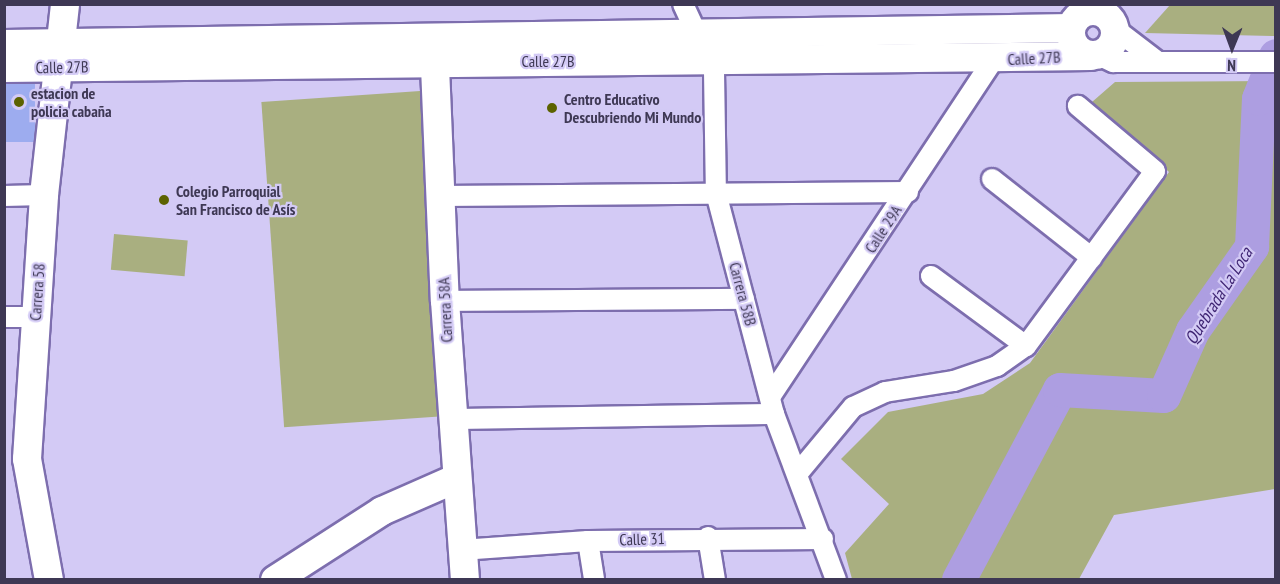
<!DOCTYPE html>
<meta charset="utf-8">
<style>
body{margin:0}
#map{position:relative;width:1280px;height:584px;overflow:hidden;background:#d3caf5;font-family:"PT Sans Narrow",sans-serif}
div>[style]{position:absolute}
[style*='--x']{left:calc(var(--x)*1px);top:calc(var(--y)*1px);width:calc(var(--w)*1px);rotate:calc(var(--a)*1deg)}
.green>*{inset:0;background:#a9af80;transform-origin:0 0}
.river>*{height:34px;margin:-17px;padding:0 17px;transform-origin:17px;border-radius:17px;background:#ad9ee1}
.building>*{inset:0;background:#9dacef;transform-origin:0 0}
.roads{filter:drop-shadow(2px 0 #7d6eae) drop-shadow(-2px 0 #7d6eae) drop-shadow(0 2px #7d6eae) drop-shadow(0 -2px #7d6eae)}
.street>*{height:20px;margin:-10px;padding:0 10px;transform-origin:10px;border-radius:10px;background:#fff}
.secondary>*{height:28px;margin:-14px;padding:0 14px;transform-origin:14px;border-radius:14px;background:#fff}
.secondary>.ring{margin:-14px;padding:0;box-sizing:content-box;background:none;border:28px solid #fff;border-radius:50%}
.dots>*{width:16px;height:16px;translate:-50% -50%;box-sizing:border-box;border:3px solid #d3caf5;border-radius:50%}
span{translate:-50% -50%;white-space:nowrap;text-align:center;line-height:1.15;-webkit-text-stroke:4.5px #d3caf5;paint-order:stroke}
.street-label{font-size:16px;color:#3e3854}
.poi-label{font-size:16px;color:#3e3854;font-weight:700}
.left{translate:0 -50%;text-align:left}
.water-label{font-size:18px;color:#402674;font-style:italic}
.frame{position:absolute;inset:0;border:6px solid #3e3854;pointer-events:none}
.north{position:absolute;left:1202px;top:18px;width:60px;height:60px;-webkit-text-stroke:4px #d3caf5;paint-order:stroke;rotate:181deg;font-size:16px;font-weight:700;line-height:24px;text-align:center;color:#3e3854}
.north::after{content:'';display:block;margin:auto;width:21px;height:27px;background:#3e3854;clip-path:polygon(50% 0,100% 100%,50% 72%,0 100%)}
</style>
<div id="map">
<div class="green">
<div style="clip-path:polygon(1170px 5px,1275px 5px,1275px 36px,1145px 33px)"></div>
<div style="clip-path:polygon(1275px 81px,1275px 489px,1114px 515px,1079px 579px,852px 579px,845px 553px,889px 504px,841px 459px,888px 412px,983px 394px,1030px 363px,1169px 172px,1092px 102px,1115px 82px)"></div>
<div style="left:420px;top:91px;width:326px;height:159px;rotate:86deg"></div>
<div style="left:114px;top:234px;width:74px;height:36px;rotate:5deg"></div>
</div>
<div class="river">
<div style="--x:959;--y:580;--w:215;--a:-62"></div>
<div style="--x:1060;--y:390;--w:104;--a:3.3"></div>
<div style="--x:1164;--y:396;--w:71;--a:-66"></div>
<div style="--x:1193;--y:331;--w:103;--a:-54.9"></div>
<div style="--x:1252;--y:247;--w:148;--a:-87.3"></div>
<div style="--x:1259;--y:99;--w:46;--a:-68.4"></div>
</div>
<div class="building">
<div style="left:4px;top:84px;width:31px;height:58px"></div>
</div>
<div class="roads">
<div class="street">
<div style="--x:683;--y:4;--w:74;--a:65.2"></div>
<div style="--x:714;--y:71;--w:122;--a:89.1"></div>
<div style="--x:716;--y:193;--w:228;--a:75.3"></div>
<div style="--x:774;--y:414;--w:177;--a:69.5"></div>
<div style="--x:1115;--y:29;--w:53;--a:37.3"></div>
<div style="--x:1098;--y:55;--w:17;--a:25"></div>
<div style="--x:1113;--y:62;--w:163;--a:0"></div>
<div style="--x:992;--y:179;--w:127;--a:38.3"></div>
<div style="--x:4;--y:196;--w:40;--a:-1.4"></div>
<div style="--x:439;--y:196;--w:469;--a:-0.5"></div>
<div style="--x:931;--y:276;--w:118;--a:36.4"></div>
<div style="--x:445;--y:301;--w:299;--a:-0.4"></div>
<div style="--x:4;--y:317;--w:31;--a:0"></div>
<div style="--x:770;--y:397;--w:404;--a:-56.5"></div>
<div style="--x:452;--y:419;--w:322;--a:-0.9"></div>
<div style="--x:798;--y:473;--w:86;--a:-50.2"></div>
<div style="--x:853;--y:407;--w:35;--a:-25"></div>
<div style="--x:885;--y:392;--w:70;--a:-9.1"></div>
<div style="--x:954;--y:381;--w:46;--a:-19.2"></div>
<div style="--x:997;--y:366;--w:35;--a:-35"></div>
<div style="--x:1026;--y:346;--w:217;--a:-53.6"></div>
<div style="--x:1155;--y:171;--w:101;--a:-139.8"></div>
<div style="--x:708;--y:537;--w:44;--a:80.8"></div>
<div style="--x:588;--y:541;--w:39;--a:81"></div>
<div style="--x:461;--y:550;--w:127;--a:-4.1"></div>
<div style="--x:588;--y:541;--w:235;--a:-0.5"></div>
</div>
<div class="secondary">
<div class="ring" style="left:1071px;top:11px;width:16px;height:16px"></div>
<div style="--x:434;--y:43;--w:258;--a:87.6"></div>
<div style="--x:445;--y:301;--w:280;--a:85.9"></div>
<div style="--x:4;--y:44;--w:1067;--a:-0.86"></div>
<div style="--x:4;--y:68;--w:1087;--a:-0.63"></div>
<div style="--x:49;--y:580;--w:123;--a:-100.3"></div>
<div style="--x:27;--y:459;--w:265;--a:-86.3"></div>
<div style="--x:44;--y:195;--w:192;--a:-83.7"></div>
<div style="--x:275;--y:580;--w:127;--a:-32.8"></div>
<div style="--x:382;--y:511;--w:80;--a:-23.7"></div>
</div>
</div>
<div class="dots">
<div style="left:19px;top:102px;background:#5c6200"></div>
<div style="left:552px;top:108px;background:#5c6200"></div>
<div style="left:164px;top:200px;background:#5c6200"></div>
</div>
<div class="street-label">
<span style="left:1034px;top:58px;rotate:-3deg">Calle 27B</span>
<span style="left:548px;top:61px">Calle 27B</span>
<span style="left:62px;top:67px;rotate:-1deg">Calle 27B</span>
<span style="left:883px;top:229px;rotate:-57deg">Calle 29A</span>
<span style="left:37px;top:292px;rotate:-86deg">Carrera 58</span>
<span style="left:743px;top:294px;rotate:75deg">Carrera 58B</span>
<span style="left:445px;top:310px;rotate:-93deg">Carrera 58A</span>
<span style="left:642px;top:539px;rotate:-2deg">Calle 31</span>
</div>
<div class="poi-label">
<span class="left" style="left:31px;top:102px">estacion de<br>policia cabaña</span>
<span class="left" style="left:564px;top:108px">Centro Educativo<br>Descubriendo Mi Mundo</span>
<span class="left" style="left:176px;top:200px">Colegio Parroquial<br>San Francisco de Asís</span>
</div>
<div class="water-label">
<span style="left:1219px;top:296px;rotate:-58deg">Quebrada La Loca</span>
</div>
<div class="frame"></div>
<div class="north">N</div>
</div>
